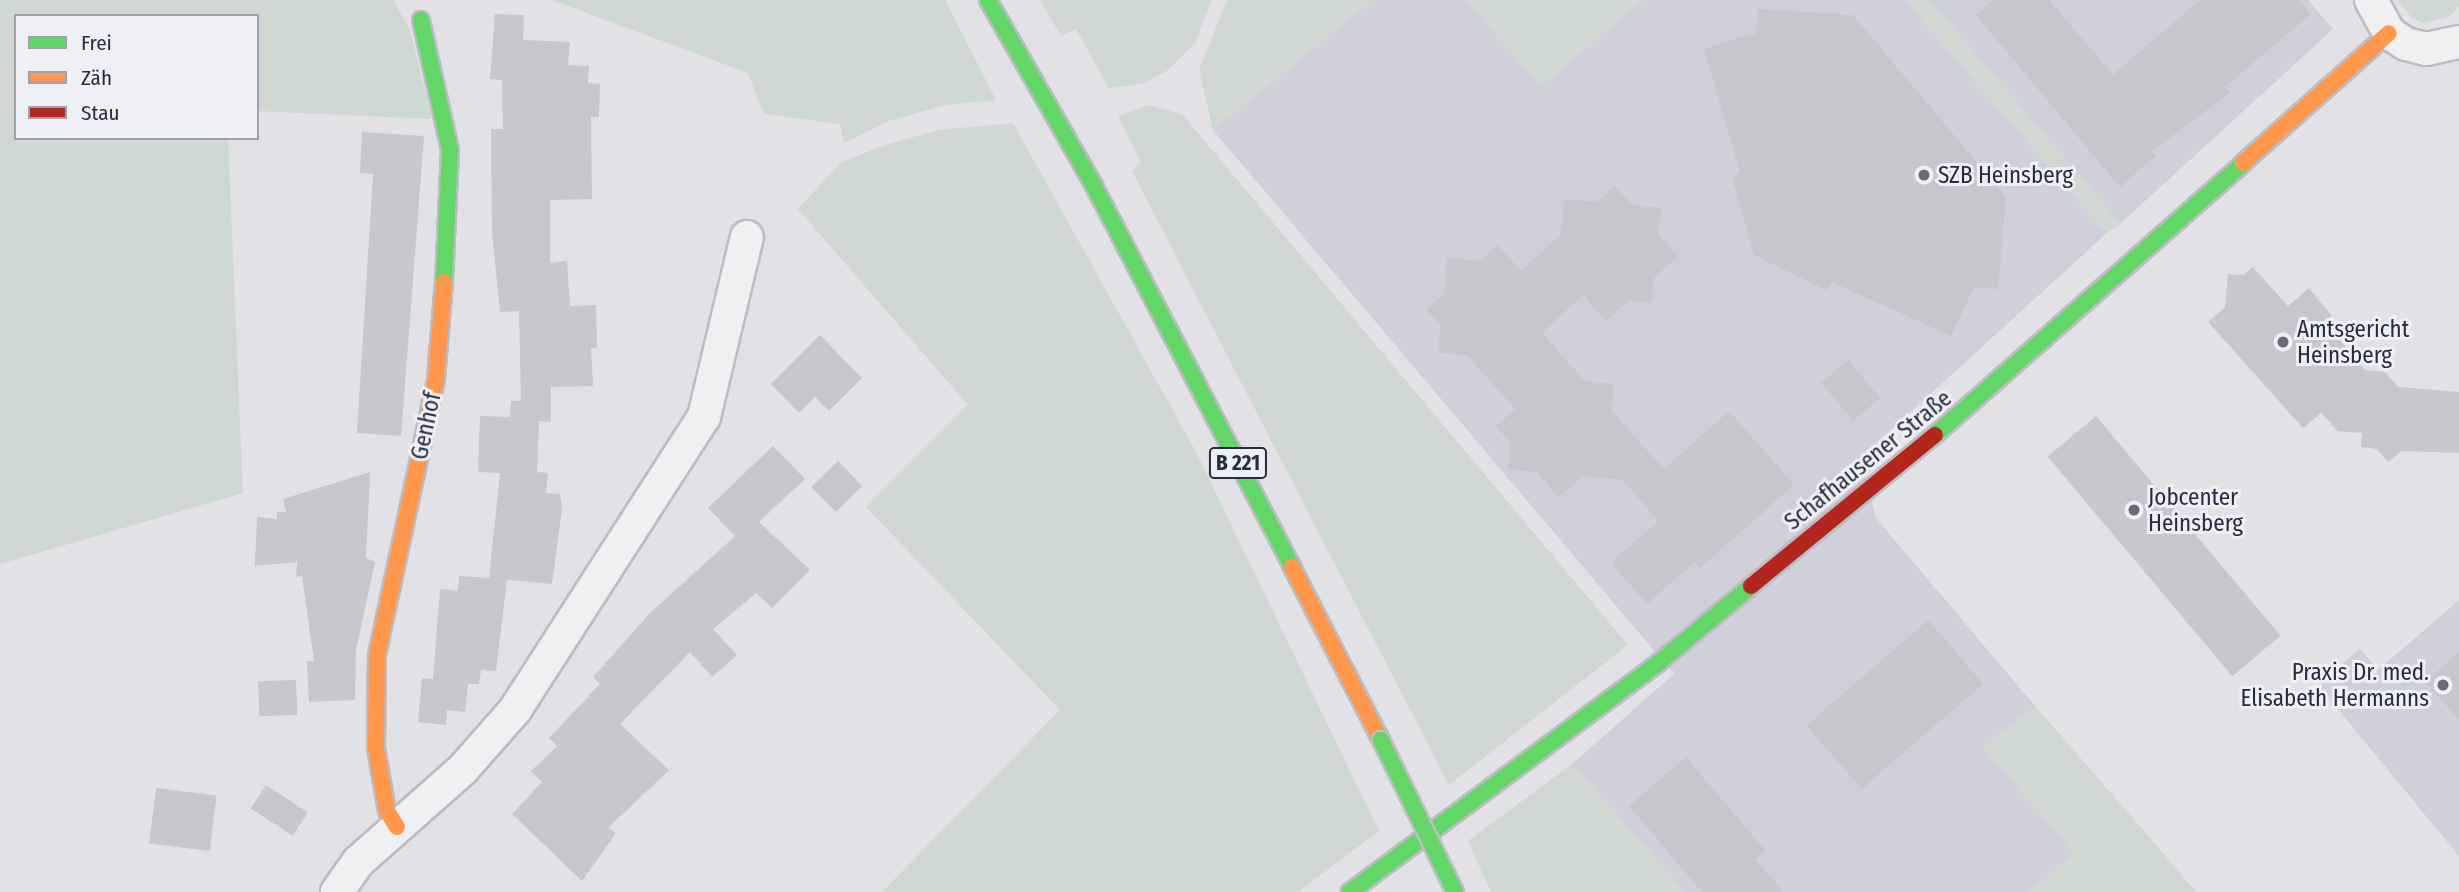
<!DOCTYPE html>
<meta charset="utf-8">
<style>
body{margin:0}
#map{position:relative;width:2459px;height:892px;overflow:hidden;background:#e1e1e6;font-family:"Fira Sans Condensed",sans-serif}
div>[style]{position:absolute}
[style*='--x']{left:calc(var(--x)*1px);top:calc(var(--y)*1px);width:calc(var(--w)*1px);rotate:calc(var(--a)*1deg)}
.built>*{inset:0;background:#cfd0d9}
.green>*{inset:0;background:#cfd8d2}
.building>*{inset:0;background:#c7c7cd;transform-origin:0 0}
.roads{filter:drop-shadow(2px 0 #bcbdc2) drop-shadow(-2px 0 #bcbdc2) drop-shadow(0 2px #bcbdc2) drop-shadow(0 -2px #bcbdc2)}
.street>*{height:32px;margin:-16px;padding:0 16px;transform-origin:16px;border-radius:16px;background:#f0f0f3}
.fast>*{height:16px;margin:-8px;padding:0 8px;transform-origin:8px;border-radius:8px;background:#63d668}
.slow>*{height:16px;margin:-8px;padding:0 8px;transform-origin:8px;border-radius:8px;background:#ff974d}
.jam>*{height:16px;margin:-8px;padding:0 8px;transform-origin:8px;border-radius:8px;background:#b3261e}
.bridges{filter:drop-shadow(2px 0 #bebec3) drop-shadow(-2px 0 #bebec3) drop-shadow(0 2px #bebec3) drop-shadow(0 -2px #bebec3)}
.fast-bridge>*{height:16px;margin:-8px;padding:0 8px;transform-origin:8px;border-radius:8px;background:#63d668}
.dots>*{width:19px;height:19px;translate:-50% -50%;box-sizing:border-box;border:4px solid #eff0f5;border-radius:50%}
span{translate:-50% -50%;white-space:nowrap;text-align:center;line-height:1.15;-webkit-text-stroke:6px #eff0f5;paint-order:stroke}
.shield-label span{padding:2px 5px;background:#eff0f5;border:2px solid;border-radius:5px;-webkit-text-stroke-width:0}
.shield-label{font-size:21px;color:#292b3e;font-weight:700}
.poi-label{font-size:23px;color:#292b3e}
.left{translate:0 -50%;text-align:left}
.right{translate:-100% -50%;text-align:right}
.street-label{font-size:23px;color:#292b3e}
.legend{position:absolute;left:14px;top:14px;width:245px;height:126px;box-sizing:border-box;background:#eff0f5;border:2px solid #a0a1ac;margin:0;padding:9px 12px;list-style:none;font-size:21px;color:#292b3e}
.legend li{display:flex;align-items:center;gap:14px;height:35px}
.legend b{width:35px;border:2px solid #a0a1ac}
</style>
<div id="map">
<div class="built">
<div style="clip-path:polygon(1372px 0,1467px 0,1541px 86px,1642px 0,1905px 0,2107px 233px,1860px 458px,1876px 518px,2036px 707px,1983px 747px,2075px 853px,2030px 892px,1684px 892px,1572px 764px,1674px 674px,1213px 130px)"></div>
<div style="clip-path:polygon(1929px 0,2308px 0,2333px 29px,2120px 224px)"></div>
<div style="clip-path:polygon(2459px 600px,2459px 856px,2318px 685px,2360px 649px,2378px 670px)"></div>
</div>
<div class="green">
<div style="clip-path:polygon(0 0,393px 0,410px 30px,432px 119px,257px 111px,257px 16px,16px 16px,16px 138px,228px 138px,243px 493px,0 564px)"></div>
<div style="clip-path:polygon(552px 0,945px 0,996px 100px,946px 105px,888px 121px,844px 143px,840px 124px,764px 114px,748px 73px)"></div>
<div style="clip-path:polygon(1040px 0,1211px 0,1196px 42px,1168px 70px,1145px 83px,1109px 88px,1076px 29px,1061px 36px)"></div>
<div style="clip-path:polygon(1227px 0,1372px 0,1213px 130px,1199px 70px)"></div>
<div style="clip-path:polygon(1467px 0,1642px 0,1541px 86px)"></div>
<div style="clip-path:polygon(1905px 0,1929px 0,2120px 224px,2107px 233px)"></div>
<div style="clip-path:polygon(2398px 0,2459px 0,2459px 6px,2449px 17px,2424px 23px,2412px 18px)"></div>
<div style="clip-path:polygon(1148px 105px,1182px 114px,1628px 645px,1449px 785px,1132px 171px,1141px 162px,1118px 116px)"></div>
<div style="clip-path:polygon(1013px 123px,1196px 452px,1379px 831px,1298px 892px,882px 892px,1060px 710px,866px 507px,968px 405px,798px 209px,840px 163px,885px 145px,939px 130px)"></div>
<div style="clip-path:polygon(2036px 707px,2144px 831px,2196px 892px,2030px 892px,2074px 853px,1983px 747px)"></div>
<div style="clip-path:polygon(1572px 764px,1684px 892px,1491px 892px,1468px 841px)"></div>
</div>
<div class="building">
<div style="clip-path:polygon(1994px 0,2049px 0,2113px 75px,2200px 0,2298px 0,2311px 14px,2225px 87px,2230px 93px,2152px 151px,2156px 156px,2120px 187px,1976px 15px)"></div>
<div style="clip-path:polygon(1758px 9px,1853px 15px,2006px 197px,1998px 289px,1974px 287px,1951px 336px,1832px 282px,1828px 291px,1754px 255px,1732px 177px,1740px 172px,1704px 49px,1756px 33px)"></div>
<div style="clip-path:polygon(495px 14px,524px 15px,523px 40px,570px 42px,568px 65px,589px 66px,588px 83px,600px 84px,599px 117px,591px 117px,592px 199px,550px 200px,550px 263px,567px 261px,570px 306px,596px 305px,597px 348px,591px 348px,593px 386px,551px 387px,551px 422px,539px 421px,537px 472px,548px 473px,546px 493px,560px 494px,562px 509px,552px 584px,507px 580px,496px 671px,481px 670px,479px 684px,468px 684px,465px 712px,447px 710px,446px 725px,418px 722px,422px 678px,433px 679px,440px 589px,458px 591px,459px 576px,489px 578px,500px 473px,478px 472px,480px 416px,510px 417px,511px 401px,521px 401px,519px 311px,500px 312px,492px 232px,491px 129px,503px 129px,502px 80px,490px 79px)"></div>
<div style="clip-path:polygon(362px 132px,424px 136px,401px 436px,357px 433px,373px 174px,360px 173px)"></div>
<div style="clip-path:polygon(1615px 186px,1632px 205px,1661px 208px,1658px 234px,1678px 256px,1654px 278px,1651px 303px,1629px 300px,1606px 321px,1583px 295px,1542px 333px,1585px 381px,1614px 384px,1611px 410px,1664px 469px,1729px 411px,1794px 485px,1700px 568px,1695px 562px,1647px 604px,1611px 563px,1658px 521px,1623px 480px,1582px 476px,1559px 497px,1537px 472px,1508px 469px,1510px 442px,1496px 426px,1515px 409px,1467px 355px,1438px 353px,1441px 326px,1426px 310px,1444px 294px,1447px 258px,1480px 261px,1498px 245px,1521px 271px,1561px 234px,1564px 199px,1597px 202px)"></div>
<div style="clip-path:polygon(2253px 267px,2288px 306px,2309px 288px,2332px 316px,2325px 322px,2365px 370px,2385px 372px,2398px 387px,2459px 392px,2459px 453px,2402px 451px,2388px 462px,2377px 449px,2361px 447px,2362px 433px,2338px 431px,2321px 413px,2303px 428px,2208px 322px,2225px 307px,2228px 274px,2243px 275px)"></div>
<div style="clip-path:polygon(820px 335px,862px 378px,829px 411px,815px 397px,799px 413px,771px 384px)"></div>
<div style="left:1848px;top:360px;width:50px;height:35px;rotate:50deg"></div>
<div style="left:2096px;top:416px;width:287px;height:63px;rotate:50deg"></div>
<div style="clip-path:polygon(773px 446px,805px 479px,759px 522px,810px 570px,772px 608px,756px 593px,713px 629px,737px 655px,712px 677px,690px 652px,620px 724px,669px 770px,608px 828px,616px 833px,582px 881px,512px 814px,542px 782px,531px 771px,557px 746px,549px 738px,600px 684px,593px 677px,649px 614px,735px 536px,708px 508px)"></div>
<div style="left:838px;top:461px;width:35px;height:37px;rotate:46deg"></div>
<div style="clip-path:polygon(370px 472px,366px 558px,375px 562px,356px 650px,355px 700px,309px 702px,307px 661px,314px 661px,302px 576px,296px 577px,297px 562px,255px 566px,257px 517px,277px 519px,277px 512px,286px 512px,283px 499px)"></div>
<div style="left:1928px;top:620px;width:84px;height:161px;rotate:49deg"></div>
<div style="clip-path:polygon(2459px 653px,2459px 719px,2425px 682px)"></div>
<div style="left:296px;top:680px;width:35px;height:38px;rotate:88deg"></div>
<div style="clip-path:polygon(1686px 757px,1765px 850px,1755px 859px,1784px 892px,1702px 892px,1629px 806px)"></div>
<div style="left:266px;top:785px;width:50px;height:28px;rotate:33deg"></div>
<div style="left:156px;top:788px;width:61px;height:56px;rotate:7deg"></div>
</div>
<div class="roads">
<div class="street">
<div style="--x:2371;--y:0;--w:38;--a:61"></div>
<div style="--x:2389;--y:33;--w:20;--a:33"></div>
<div style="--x:2406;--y:44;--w:21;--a:14"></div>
<div style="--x:2426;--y:49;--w:34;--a:-12"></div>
<div style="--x:337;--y:892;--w:37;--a:-55"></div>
<div style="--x:358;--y:862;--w:140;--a:-41.5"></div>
<div style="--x:463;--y:769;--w:79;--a:-48.6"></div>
<div style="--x:515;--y:710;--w:349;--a:-57.2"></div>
<div style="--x:704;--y:417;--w:185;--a:-76.6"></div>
</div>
<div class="fast">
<div style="--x:988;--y:0;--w:214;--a:60.3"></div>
<div style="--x:1094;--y:186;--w:429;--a:62.5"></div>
<div style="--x:421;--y:20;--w:133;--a:77.4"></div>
<div style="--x:450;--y:150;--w:132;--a:92.6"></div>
<div style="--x:1935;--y:435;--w:411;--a:-41.4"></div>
<div style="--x:1350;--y:892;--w:381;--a:-36.6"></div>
<div style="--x:1656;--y:665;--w:124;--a:-39.7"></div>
</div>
<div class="slow">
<div style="--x:2243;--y:163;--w:195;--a:-41.7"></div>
<div style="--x:1292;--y:567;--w:195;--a:62.8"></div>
<div style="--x:397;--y:827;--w:19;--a:-122"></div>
<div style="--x:387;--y:811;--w:64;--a:-99.9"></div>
<div style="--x:376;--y:748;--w:93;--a:-89.4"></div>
<div style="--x:377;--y:655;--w:282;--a:-77.9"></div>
<div style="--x:436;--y:379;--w:97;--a:-85.3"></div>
</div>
<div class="jam">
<div style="--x:1751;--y:586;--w:238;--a:-39.4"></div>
</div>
</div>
<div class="bridges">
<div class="fast-bridge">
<div style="--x:1381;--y:740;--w:169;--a:64"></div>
</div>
</div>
<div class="dots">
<div style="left:1924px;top:175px;background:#696b79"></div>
<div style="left:2283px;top:342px;background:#696b79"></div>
<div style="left:2134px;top:510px;background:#696b79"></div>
<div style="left:2443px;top:685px;background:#696b79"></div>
</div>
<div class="shield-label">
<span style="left:1238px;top:463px">B 221</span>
</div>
<div class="poi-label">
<span class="left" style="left:1938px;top:175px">SZB Heinsberg</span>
<span class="left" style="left:2297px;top:342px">Amtsgericht<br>Heinsberg</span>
<span class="left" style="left:2148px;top:510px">Jobcenter<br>Heinsberg</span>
<span class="right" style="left:2429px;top:685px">Praxis Dr. med.<br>Elisabeth Hermanns</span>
</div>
<div class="street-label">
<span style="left:426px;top:426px;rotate:-78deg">Genhof</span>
<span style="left:1868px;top:460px;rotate:-39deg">Schafhausener Straße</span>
</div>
<ul class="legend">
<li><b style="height:9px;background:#63d668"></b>Frei</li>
<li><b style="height:9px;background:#ff974d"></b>Zäh</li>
<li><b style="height:9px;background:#b3261e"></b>Stau</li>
</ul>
</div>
